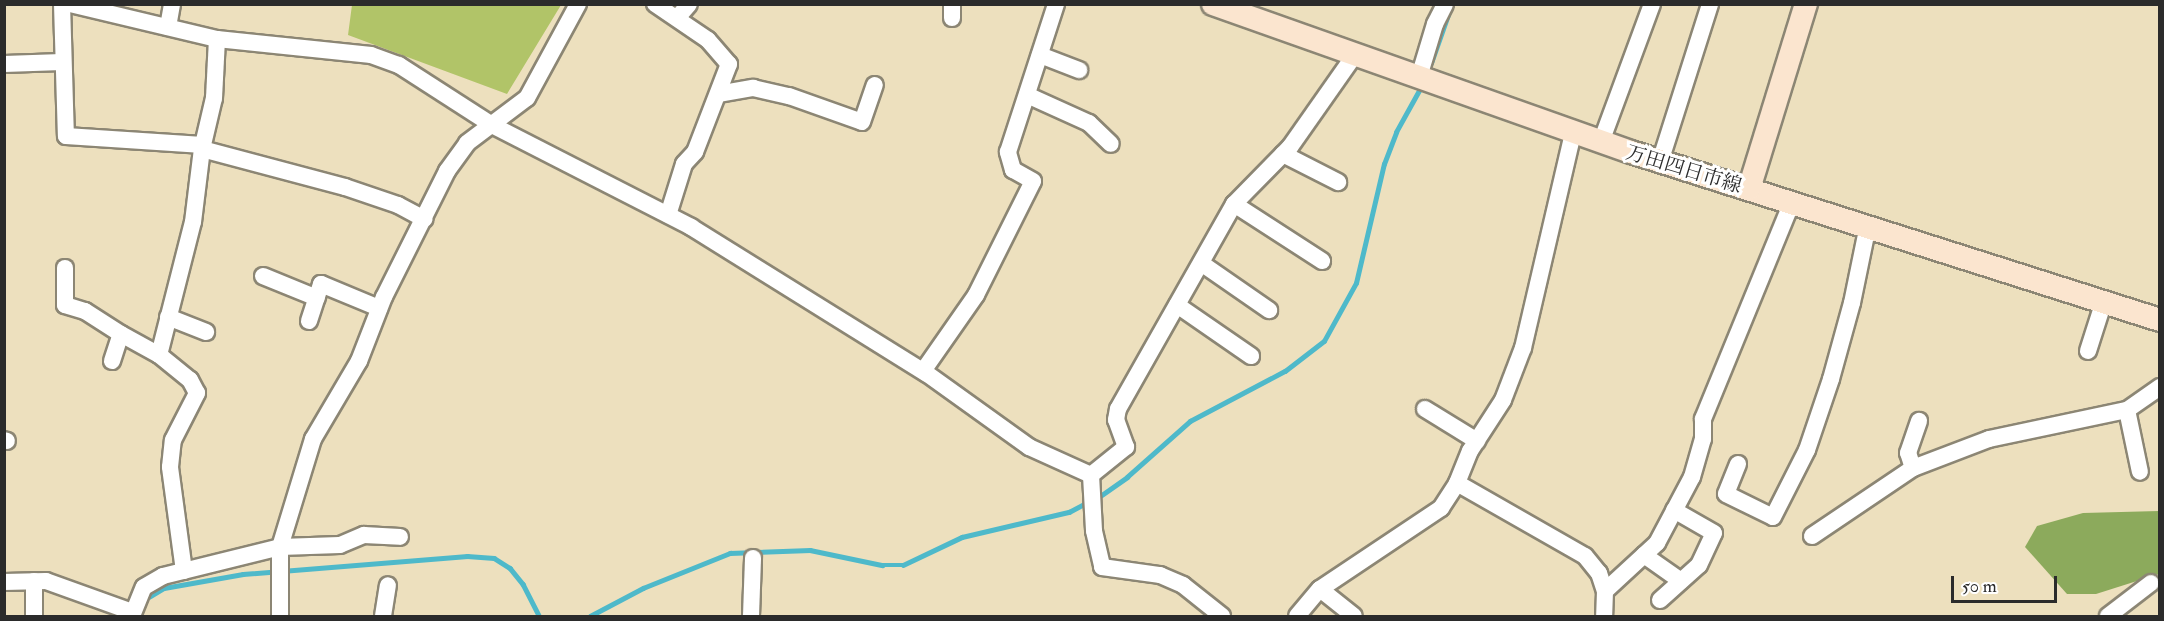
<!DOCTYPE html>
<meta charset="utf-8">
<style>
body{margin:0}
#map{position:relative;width:2164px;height:621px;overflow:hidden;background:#ede0be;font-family:"IM FELL Double Pica","Noto Serif JP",serif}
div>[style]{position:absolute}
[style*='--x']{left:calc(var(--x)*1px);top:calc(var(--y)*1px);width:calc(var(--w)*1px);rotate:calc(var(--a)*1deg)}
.green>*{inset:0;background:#b1c468}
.forest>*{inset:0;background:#8caa5c}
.stream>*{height:4.5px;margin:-2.25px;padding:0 2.25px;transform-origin:2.25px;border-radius:2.25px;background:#4eb9ca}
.roads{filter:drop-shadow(2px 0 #8c8674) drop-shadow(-2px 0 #8c8674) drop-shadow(0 2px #8c8674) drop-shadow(0 -2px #8c8674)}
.street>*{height:16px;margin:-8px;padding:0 8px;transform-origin:8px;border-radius:8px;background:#fff}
.secondary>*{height:22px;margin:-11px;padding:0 11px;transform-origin:11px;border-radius:11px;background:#fbe5cf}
span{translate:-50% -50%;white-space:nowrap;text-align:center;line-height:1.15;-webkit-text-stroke:6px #fff;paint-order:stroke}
.street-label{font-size:20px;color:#2b2b2b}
.frame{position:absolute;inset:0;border:6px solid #2b2b2b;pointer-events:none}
.scale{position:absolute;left:1951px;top:576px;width:106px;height:27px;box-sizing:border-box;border:3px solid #2b2b2b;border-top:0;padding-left:8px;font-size:18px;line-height:21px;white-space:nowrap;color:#2b2b2b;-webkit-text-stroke:4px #fff;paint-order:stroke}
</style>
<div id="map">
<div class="green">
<div style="clip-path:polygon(352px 5px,352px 4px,561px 5px,507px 94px,348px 35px)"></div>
</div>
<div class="forest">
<div style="clip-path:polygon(2159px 511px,2159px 574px,2096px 594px,2067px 594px,2025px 547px,2037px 526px,2083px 513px)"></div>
</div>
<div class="stream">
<div style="--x:1431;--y:63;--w:57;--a:-70.6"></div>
<div style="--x:1096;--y:499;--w:38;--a:-35"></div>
<div style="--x:1127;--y:477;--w:84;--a:-41.6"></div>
<div style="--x:1190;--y:421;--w:107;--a:-27.8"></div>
<div style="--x:1285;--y:371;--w:49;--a:-37.6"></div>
<div style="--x:1324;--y:341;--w:66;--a:-61.1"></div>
<div style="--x:1356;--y:283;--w:122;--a:-76.8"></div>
<div style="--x:1384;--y:164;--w:34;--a:-69"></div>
<div style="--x:1396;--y:132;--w:54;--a:-61"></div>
<div style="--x:149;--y:597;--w:17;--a:-31"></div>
<div style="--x:164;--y:588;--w:80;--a:-10"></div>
<div style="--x:243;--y:574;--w:225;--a:-4.6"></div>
<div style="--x:467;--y:556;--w:27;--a:4"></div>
<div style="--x:494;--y:558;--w:19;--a:32"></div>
<div style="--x:510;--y:568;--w:21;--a:51"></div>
<div style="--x:523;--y:584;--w:36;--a:63"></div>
<div style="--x:590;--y:616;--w:60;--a:-27.8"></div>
<div style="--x:643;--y:588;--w:94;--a:-21.9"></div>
<div style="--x:730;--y:553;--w:80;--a:-2.1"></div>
<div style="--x:810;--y:550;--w:74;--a:11.8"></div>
<div style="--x:882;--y:565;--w:21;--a:0"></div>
<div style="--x:903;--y:565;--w:65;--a:-25.4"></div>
<div style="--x:962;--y:537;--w:110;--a:-13.2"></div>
<div style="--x:1069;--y:512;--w:21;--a:-28"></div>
</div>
<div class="roads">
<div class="street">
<div style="--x:62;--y:4;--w:132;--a:88.3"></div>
<div style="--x:66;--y:136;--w:137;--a:3.8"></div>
<div style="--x:70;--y:4;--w:151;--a:13.4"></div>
<div style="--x:217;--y:39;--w:155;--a:5.9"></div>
<div style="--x:371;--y:55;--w:30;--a:20"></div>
<div style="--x:399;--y:65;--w:111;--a:32.8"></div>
<div style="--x:492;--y:125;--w:224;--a:27.1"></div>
<div style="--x:691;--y:227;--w:277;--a:31.9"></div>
<div style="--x:926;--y:373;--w:127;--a:35.7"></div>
<div style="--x:1029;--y:447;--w:68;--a:24.3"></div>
<div style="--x:655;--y:4;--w:64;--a:34.2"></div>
<div style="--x:708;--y:40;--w:32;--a:49"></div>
<div style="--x:729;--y:64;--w:94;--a:111.1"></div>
<div style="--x:695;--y:152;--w:16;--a:133"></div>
<div style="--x:684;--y:164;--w:53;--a:107.4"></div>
<div style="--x:952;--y:4;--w:14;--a:90"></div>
<div style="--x:677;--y:18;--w:18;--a:-49"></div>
<div style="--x:168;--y:27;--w:23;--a:-80"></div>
<div style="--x:1040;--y:55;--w:42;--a:21"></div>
<div style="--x:4;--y:64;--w:58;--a:-2"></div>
<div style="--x:1419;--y:77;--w:55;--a:-73.2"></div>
<div style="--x:1435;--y:24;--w:22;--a:-63"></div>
<div style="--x:718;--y:94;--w:36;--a:-10"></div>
<div style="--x:753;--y:88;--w:37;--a:13"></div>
<div style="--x:789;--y:96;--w:77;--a:19.6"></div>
<div style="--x:862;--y:122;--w:39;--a:-71"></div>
<div style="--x:1027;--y:95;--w:68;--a:24.3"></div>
<div style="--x:1089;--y:123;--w:30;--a:44"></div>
<div style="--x:1601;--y:142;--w:147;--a:-69.7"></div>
<div style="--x:202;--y:149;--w:52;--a:-76.8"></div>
<div style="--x:214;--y:98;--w:59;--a:-87.1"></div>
<div style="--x:1283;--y:154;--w:62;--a:27"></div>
<div style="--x:1660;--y:162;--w:166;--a:-72.4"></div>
<div style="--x:1234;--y:204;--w:105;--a:32.9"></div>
<div style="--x:1201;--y:263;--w:83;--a:34.7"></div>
<div style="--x:65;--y:268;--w:37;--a:90"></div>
<div style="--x:65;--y:305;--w:21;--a:17"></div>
<div style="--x:85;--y:311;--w:43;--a:32.6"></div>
<div style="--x:263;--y:276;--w:58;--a:22.2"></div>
<div style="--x:1177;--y:305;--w:90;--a:34.6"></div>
<div style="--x:168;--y:317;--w:41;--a:21.5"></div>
<div style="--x:309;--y:321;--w:39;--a:-72"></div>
<div style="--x:321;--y:284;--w:63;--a:22.5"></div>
<div style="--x:2088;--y:351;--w:52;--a:-72.3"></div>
<div style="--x:112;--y:361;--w:28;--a:-72"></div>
<div style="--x:121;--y:334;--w:43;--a:28.9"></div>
<div style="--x:923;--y:371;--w:93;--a:-55.1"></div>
<div style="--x:976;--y:295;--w:127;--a:-63.4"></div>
<div style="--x:1033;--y:181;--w:23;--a:-151"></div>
<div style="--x:1013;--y:170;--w:19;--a:-106"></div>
<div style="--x:1008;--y:152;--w:156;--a:-72"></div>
<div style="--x:1425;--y:409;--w:61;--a:31.6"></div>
<div style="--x:2127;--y:410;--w:63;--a:78.2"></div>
<div style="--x:4;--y:440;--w:3;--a:18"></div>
<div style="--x:1738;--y:464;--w:32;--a:112"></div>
<div style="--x:1726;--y:494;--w:52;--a:26.1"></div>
<div style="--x:1773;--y:517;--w:75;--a:-63.1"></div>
<div style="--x:1807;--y:450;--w:75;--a:-71.3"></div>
<div style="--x:1831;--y:379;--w:79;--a:-74.6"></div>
<div style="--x:1852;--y:303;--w:80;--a:-78.4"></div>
<div style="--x:1913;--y:468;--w:16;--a:-108"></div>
<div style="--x:1908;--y:453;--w:34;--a:-71"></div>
<div style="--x:1091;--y:475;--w:45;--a:-38.7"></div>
<div style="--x:1126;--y:447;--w:29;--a:-110"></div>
<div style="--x:1116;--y:420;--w:11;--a:-80"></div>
<div style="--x:1118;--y:409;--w:236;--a:-60.5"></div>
<div style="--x:1234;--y:204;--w:80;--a:-45.5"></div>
<div style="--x:1290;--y:147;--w:111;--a:-54.9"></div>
<div style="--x:1091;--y:475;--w:56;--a:86.9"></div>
<div style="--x:1094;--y:531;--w:37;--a:77"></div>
<div style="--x:1102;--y:567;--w:59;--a:7.9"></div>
<div style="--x:1160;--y:575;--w:25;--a:23"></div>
<div style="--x:1183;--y:585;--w:50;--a:38.5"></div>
<div style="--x:1457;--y:483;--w:147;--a:29.7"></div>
<div style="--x:1585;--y:556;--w:22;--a:51"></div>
<div style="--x:1599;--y:573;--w:19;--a:72"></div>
<div style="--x:1605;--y:591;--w:25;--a:92"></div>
<div style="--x:1812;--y:536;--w:122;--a:-34"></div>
<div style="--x:1913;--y:468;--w:81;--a:-20.9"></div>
<div style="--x:1989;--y:439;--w:141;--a:-11.9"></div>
<div style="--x:2127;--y:410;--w:40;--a:-34.9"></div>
<div style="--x:1644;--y:555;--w:45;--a:35.1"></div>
<div style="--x:184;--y:571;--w:105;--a:-97.7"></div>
<div style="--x:170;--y:467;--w:27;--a:-84"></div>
<div style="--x:173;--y:440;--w:53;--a:-62.9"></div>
<div style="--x:197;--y:393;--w:15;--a:-118"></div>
<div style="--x:190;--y:380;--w:40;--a:-141"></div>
<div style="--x:159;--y:355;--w:137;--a:-75.7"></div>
<div style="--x:193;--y:222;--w:74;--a:-83"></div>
<div style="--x:202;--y:149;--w:148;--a:14.9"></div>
<div style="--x:345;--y:187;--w:56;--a:18.8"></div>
<div style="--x:398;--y:205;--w:30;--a:28"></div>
<div style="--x:4;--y:582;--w:42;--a:-1.4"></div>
<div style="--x:46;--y:581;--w:91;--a:19.8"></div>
<div style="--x:1320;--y:589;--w:43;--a:38.5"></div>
<div style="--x:1605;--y:591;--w:71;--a:-42.7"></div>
<div style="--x:1657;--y:543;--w:75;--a:-62.1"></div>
<div style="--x:1692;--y:477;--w:40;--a:-74"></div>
<div style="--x:1703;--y:439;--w:20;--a:-90"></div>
<div style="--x:1703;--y:419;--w:235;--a:-67.7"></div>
<div style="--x:1660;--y:600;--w:52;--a:-41.9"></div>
<div style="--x:1699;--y:565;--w:35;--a:-65"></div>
<div style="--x:1714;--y:533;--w:46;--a:-150.1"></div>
<div style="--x:34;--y:616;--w:35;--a:-90"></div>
<div style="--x:132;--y:616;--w:31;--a:-68"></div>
<div style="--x:144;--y:587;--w:22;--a:-30"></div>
<div style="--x:163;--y:576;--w:121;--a:-13.9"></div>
<div style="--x:280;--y:547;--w:113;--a:-73"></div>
<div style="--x:313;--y:439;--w:91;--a:-59.5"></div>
<div style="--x:359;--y:361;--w:69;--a:-68.7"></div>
<div style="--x:384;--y:297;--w:141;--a:-63.4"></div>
<div style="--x:447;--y:171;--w:34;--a:-54"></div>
<div style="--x:467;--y:143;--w:75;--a:-36.9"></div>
<div style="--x:527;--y:98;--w:107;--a:-61.5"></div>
<div style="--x:280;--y:616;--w:69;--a:-90"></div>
<div style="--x:280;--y:547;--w:60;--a:-1.9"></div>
<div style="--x:340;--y:545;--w:26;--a:-23"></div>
<div style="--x:364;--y:535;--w:36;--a:3"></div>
<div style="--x:383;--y:616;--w:31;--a:-81"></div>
<div style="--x:751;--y:616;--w:58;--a:-88"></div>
<div style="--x:1297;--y:616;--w:35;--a:-50"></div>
<div style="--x:1320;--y:589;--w:146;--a:-33.8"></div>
<div style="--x:1441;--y:508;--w:30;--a:-57"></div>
<div style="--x:1457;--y:483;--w:35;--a:-68"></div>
<div style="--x:1470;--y:451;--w:61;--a:-57.1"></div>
<div style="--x:1503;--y:400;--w:56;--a:-69"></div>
<div style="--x:1523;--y:348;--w:221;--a:-76.9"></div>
<div style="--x:2108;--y:616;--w:54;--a:-37.5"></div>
</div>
<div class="secondary">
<div style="--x:1213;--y:4;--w:443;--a:19.5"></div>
<div style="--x:1631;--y:152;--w:555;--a:17.62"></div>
<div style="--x:1749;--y:189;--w:194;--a:-72.9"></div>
</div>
</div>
<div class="street-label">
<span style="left:1684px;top:169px;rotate:17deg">万田四日市線</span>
</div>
<div class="frame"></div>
<div class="scale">50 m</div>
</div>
